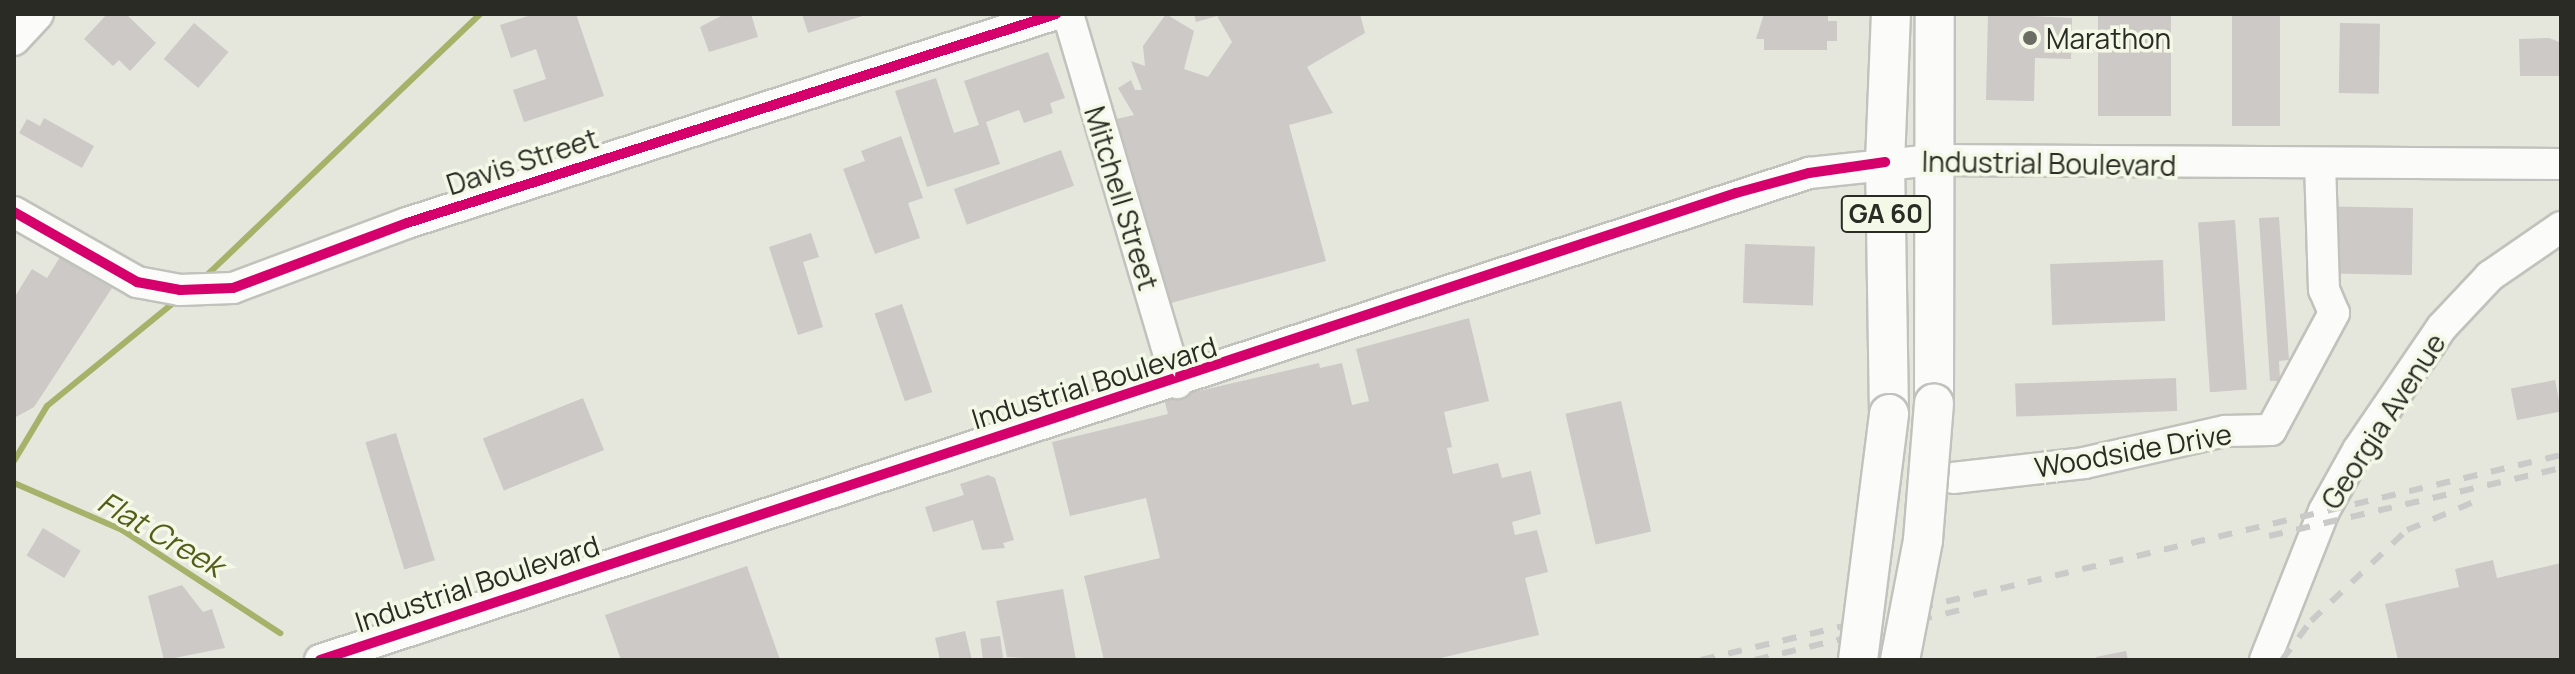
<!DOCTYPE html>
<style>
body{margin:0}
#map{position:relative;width:2575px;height:674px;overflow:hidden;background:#e5e7dd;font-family:Manrope,sans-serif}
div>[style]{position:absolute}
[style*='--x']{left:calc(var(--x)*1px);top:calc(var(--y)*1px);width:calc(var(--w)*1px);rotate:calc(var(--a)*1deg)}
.stream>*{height:6px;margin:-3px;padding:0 3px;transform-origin:3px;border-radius:3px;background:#a6b169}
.building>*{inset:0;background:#ccc9c6;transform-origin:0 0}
.roads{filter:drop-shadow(2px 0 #c1c2bb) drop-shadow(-2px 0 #c1c2bb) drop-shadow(0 2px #c1c2bb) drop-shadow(0 -2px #c1c2bb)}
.minor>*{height:30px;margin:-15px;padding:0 15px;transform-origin:15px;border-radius:15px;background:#fbfbfa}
.major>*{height:38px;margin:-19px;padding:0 19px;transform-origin:19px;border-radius:19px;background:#fbfbfa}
.rail>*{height:6px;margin-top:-3px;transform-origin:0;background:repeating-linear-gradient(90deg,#cacbc8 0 14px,transparent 0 28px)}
.bridges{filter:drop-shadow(2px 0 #c1c2bb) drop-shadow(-2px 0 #c1c2bb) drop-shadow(0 2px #c1c2bb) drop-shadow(0 -2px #c1c2bb)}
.major-bridge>*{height:38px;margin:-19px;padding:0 19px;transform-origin:19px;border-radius:19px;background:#fbfbfa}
.cycleway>*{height:10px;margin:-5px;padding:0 5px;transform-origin:5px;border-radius:5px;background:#d6006c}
.dots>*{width:22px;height:22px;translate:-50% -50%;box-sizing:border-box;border:4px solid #f4f8e6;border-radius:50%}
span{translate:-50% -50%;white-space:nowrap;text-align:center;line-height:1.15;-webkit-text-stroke:7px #f4f8e6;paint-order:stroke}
.shield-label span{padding:2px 6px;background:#f4f8e6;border:2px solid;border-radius:6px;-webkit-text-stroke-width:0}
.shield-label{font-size:26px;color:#2a2b25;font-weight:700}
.poi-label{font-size:28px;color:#2a2b25}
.left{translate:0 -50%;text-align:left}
.street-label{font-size:28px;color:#2a2b25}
.water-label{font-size:30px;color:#535d18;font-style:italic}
.frame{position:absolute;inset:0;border:16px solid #2a2b25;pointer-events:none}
</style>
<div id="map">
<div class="stream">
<div style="--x:205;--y:277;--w:381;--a:-43.7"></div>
<div style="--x:14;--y:461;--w:64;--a:-59"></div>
<div style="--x:47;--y:406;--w:169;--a:-39.2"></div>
<div style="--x:14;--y:483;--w:118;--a:23.5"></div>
<div style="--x:122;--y:530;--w:189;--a:33.1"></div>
</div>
<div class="building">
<div style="clip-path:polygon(107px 14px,126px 14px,156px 43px,130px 71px,119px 60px,113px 66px,84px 39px)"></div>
<div style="clip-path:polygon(534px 14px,576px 14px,604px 96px,524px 122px,513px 90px,546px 79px,536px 49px,511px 58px,500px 25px)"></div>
<div style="clip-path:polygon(751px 14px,758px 37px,709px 52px,700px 27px,725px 14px)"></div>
<div style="clip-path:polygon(802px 14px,865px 14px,866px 15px,808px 33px)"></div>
<div style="clip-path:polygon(1166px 14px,1194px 31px,1184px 69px,1208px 77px,1232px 42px,1217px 16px,1196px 22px,1194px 14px,1360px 14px,1365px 33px,1307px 67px,1333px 113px,1289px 125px,1326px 261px,1160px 306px,1103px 92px,1112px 120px,1134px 115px,1118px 88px,1131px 80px,1135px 90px,1142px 90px,1131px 61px,1145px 66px,1143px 46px)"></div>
<div style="clip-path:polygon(1764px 14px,1828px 14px,1828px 21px,1837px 21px,1837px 41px,1827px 41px,1827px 50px,1764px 50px,1764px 39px,1756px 39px)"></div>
<div style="clip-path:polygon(1988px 14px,2072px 18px,2071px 59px,2035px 58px,2034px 101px,1986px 100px)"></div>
<div style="left:2098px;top:14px;width:73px;height:102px"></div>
<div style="left:2232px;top:14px;width:48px;height:112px"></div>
<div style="left:194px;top:23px;width:45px;height:47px;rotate:40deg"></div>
<div style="left:2340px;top:23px;width:40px;height:70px;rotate:1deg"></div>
<div style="clip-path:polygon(2549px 38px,2559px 42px,2561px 76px,2520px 76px,2519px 39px)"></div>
<div style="clip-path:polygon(1048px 52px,1065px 98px,1050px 103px,1053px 113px,1024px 123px,1019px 110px,986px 122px,1000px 164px,927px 187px,895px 91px,936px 78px,954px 133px,979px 125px,964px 81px)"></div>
<div style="clip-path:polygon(44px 118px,94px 146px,82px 168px,19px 133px,27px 119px,40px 126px)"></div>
<div style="clip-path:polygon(901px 136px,923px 198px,908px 203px,920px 238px,875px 254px,843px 169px,865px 161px,861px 151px)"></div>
<div style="left:1061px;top:150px;width:38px;height:114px;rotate:70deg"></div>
<div style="left:2413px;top:208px;width:67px;height:81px;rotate:91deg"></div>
<div style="clip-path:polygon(2279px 217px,2289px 360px,2279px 361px,2280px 381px,2270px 381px,2259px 218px)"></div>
<div style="left:2235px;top:220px;width:170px;height:37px;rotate:86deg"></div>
<div style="clip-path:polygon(811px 233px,819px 257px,803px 262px,823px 327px,798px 335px,769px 247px)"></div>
<div style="left:1745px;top:244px;width:70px;height:59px;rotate:2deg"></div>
<div style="clip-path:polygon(60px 257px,112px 288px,34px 407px,14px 418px,14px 298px,32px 269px,47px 278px)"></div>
<div style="left:2163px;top:260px;width:61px;height:113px;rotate:88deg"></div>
<div style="left:902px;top:304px;width:93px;height:29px;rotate:71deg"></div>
<div style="clip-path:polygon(1469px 318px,1489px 401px,1444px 412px,1452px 447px,1447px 448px,1453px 474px,1498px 463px,1502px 478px,1531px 471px,1541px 514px,1512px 522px,1515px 535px,1537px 530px,1548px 572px,1525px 578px,1539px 635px,1432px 660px,1104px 660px,1084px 576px,1160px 558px,1146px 498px,1070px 516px,1052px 442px,1168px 414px,1164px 399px,1319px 363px,1320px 368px,1342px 363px,1352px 405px,1369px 401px,1356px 349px)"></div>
<div style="left:2176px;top:378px;width:33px;height:161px;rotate:88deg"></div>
<div style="left:2555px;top:380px;width:32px;height:45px;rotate:79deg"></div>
<div style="left:583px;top:398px;width:56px;height:108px;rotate:68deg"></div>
<div style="left:1621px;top:401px;width:134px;height:57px;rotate:77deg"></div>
<div style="left:396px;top:433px;width:133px;height:32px;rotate:73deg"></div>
<div style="clip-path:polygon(988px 475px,995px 478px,1014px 540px,1003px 543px,1005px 548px,982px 550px,973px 520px,933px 532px,925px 507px,964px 495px,960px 484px)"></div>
<div style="left:43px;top:528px;width:44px;height:32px;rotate:31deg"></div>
<div style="clip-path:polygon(2493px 560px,2497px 578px,2561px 563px,2561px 660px,2398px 660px,2385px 604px,2459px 587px,2455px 569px)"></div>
<div style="clip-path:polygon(747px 566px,780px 660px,621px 660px,605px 615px)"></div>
<div style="clip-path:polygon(182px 585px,203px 612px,212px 609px,225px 648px,164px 660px,148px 596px)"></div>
<div style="clip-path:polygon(1063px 589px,1076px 660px,1007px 657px,996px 601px)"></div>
<div style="clip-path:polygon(965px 631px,972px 660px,940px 660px,935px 638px)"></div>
<div style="left:1000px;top:636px;width:22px;height:20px;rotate:82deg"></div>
<div style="clip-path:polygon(2126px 651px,2128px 660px,2096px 660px,2096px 657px)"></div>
</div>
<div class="roads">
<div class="minor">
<div style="--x:1068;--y:14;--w:385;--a:73.5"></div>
<div style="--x:14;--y:40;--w:35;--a:-47"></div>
<div style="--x:14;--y:212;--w:142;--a:29.6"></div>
<div style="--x:137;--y:282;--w:44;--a:10.5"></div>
<div style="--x:180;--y:290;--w:53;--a:-2.2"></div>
<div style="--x:233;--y:288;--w:186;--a:-20.5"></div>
<div style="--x:407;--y:223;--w:682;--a:-17.85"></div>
<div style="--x:1953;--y:478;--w:132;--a:-6.5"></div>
<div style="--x:2084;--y:463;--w:145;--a:-12.8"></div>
<div style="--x:2225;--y:431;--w:46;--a:-1.2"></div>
<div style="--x:2271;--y:430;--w:133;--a:-61.7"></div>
<div style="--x:2334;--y:313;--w:25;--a:-113"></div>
<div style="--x:2324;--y:290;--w:125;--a:-91.8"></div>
<div style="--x:320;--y:660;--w:1567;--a:-18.11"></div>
<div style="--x:1809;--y:173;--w:124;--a:-6"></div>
<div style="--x:1932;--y:160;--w:629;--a:0.36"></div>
<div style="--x:2265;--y:660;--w:160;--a:-68.4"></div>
<div style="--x:2324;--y:511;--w:70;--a:-60.9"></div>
<div style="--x:2358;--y:450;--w:149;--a:-55.7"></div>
<div style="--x:2442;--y:327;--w:70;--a:-46.7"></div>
<div style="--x:2490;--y:276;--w:86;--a:-34.6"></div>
</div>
<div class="major">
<div style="--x:1934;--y:403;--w:389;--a:-89.9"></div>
<div style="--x:1889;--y:414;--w:252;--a:-90.9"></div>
<div style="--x:1885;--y:162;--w:148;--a:-87.7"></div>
</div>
</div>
<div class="rail">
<div style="--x:2269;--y:536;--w:300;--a:-13.1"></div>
<div style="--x:1701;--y:660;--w:884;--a:-13.41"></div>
<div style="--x:1755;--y:660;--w:216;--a:-13.7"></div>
<div style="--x:2282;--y:660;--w:49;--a:-53.4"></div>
<div style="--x:2311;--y:621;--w:132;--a:-43.5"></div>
<div style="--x:2407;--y:530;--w:82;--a:-22.8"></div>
</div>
<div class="bridges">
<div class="major-bridge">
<div style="--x:1858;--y:660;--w:248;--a:-82.8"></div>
<div style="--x:1900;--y:660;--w:122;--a:-79.1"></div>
<div style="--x:1923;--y:540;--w:137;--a:-85.4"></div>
</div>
</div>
<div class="cycleway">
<div style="--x:14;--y:212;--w:142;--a:29.6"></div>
<div style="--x:137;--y:282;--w:44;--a:10.5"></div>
<div style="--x:180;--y:290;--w:53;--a:-2.2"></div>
<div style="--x:233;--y:288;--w:186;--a:-20.5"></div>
<div style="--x:407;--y:223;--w:682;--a:-17.85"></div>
<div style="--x:320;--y:660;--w:1491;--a:-18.25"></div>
<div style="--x:1736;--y:193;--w:76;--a:-15.3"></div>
<div style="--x:1809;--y:173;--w:77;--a:-8.2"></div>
</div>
<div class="dots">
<div style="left:2030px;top:38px;background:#6b6d65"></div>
</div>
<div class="shield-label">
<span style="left:1886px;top:214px">GA 60</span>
</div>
<div class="poi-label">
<span class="left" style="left:2046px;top:38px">Marathon</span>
</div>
<div class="street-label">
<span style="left:522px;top:161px;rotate:-18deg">Davis Street</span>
<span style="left:2049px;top:163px;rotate:1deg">Industrial Boulevard</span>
<span style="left:1122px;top:198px;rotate:73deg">Mitchell Street</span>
<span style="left:1094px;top:382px;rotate:-17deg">Industrial Boulevard</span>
<span style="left:2383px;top:421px;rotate:-57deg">Georgia Avenue</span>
<span style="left:2133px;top:450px;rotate:-10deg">Woodside Drive</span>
<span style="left:477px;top:583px;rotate:-18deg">Industrial Boulevard</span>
</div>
<div class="water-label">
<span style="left:161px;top:534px;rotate:30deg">Flat Creek</span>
</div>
<div class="frame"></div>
</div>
